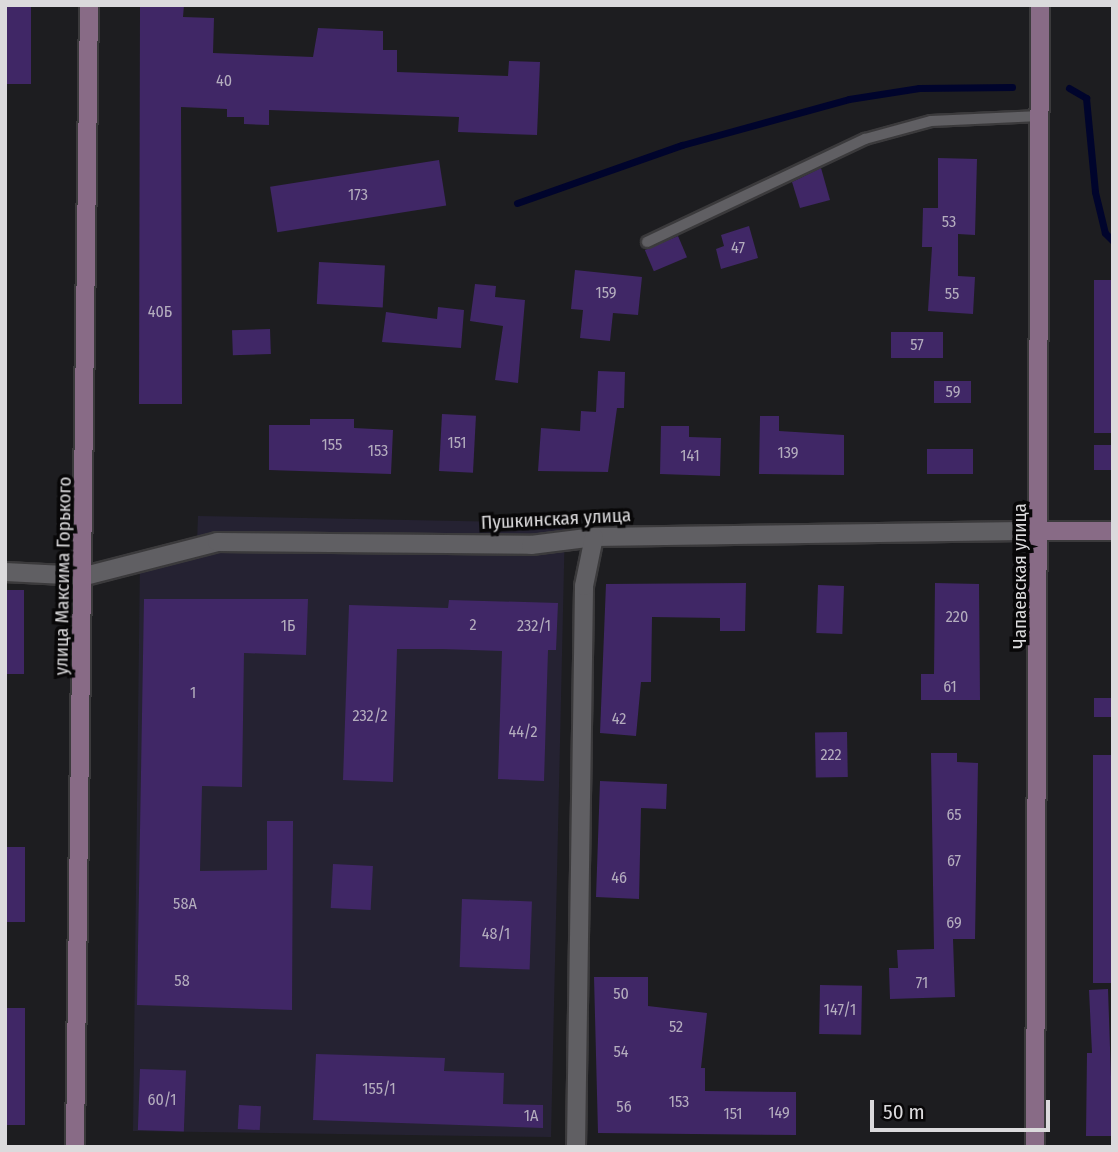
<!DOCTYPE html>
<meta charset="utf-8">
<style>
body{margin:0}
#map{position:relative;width:1118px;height:1152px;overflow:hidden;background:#1d1d20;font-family:"Fira Sans Condensed",sans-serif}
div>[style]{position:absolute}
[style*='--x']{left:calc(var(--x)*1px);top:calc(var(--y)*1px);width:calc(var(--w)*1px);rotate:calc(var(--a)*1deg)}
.commercial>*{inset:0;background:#252232}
.stream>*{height:7px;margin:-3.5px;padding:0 3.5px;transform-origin:3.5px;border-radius:3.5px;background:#00042c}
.building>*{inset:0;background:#402766;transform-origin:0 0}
.roads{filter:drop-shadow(2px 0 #3b3a3c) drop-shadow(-2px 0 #3b3a3c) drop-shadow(0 2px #3b3a3c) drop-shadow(0 -2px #3b3a3c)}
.lane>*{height:10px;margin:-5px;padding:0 5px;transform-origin:5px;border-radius:5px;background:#605f63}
.street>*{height:18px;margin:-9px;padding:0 9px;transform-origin:9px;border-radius:9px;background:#605f63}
.secondary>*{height:18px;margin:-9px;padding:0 9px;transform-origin:9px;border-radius:9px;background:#886b86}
span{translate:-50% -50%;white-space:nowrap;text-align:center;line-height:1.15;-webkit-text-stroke:7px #080708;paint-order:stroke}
.number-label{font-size:16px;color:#b4adbe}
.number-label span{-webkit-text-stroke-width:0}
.street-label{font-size:19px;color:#dbdadc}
.frame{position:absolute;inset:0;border:7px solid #dbdadc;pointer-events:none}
.scale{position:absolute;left:870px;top:1100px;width:180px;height:32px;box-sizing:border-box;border:4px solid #dbdadc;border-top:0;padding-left:9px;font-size:21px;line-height:24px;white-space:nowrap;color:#dbdadc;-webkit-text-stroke:5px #080708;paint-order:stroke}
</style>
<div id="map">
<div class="commercial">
<div style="clip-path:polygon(198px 516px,565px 523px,551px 1137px,133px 1131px,140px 560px,197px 542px)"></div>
</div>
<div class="stream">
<div style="--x:1069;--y:88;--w:20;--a:30"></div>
<div style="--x:1086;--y:98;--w:94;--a:84.5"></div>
<div style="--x:1095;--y:192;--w:42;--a:76.3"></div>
<div style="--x:1105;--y:233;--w:11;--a:45"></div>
<div style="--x:517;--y:203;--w:175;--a:-19.4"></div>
<div style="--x:682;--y:145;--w:173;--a:-15.4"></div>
<div style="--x:849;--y:99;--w:71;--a:-8.9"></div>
<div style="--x:919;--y:88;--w:93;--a:-0.6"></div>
</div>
<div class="building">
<div style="left:5px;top:5px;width:26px;height:79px"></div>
<div style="clip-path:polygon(140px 5px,184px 5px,183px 17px,214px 18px,213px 53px,313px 57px,318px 28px,383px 31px,383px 50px,397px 50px,397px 72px,508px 76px,509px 61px,540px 62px,537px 135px,458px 132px,459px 117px,269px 110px,269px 125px,244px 124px,244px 117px,227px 117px,227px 109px,181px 107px,182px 404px,139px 404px)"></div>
<div style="clip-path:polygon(938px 158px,977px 159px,975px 235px,958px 234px,958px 276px,975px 277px,973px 314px,928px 311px,932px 247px,922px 247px,923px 208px,938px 208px)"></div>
<div style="left:439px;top:160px;width:46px;height:171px;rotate:81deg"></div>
<div style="clip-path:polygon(821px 168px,830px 200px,800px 208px,792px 182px)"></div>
<div style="clip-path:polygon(749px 226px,758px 258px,721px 269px,716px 249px,724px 246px,721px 235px)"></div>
<div style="left:678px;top:236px;width:23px;height:36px;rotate:67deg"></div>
<div style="left:319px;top:262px;width:66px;height:42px;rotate:3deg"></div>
<div style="clip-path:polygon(575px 270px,642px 277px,638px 315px,613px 313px,610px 341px,580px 338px,583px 310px,571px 309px)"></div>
<div style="left:1094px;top:280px;width:19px;height:153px"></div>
<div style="clip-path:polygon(475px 284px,496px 286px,495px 297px,525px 300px,518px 383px,495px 380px,503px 326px,470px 321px)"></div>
<div style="clip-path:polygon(438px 307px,464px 310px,461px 348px,382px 342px,386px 312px,437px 319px)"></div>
<div style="left:270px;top:329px;width:25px;height:38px;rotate:88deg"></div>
<div style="left:891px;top:332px;width:52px;height:26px"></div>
<div style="clip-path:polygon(598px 371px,625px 372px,624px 408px,617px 408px,608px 472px,538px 471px,541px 428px,580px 431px,581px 411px,596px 412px)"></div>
<div style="left:934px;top:381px;width:37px;height:22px"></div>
<div style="left:442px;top:414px;width:34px;height:57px;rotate:3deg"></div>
<div style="clip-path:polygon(760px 416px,779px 416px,779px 431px,844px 435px,844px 475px,759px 474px)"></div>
<div style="clip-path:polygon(310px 419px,354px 419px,354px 428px,393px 430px,391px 474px,269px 470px,269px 425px,310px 425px)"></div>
<div style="clip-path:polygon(661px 426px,689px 426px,689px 437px,721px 438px,720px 476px,660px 474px)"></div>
<div style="left:1094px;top:445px;width:19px;height:25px"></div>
<div style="left:927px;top:449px;width:46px;height:25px"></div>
<div style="clip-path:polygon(746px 583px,745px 631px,720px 631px,720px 618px,652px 617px,651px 682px,641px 682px,636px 736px,600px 733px,606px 584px)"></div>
<div style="clip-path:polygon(935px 583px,979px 584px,980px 700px,921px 700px,921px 674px,934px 674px)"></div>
<div style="left:818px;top:585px;width:26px;height:48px;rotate:2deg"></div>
<div style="left:5px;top:590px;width:19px;height:84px"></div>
<div style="clip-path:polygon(144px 599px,308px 599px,306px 655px,244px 653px,242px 787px,202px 786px,200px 871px,267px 870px,267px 821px,293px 821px,292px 1010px,137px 1005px)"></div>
<div style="clip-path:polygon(449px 600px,558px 603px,556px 650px,548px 650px,544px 781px,498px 779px,502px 651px,442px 649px,397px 649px,393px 782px,343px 780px,349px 605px,448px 608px)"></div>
<div style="left:1094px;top:698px;width:19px;height:19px"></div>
<div style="left:847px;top:732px;width:45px;height:32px;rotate:89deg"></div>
<div style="clip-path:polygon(931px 753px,957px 753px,957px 762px,978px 763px,975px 939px,953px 939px,955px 997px,890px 999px,889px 968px,898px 968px,897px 950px,934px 949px)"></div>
<div style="left:1093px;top:755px;width:20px;height:228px"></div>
<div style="clip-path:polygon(600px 781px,667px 784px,666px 809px,641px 808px,639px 899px,596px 897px)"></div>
<div style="left:5px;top:847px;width:20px;height:75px"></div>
<div style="left:333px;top:864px;width:40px;height:44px;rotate:3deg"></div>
<div style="left:462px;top:899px;width:70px;height:68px;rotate:2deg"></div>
<div style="clip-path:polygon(594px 977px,648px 977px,648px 1006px,707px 1013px,701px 1068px,705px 1068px,705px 1091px,796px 1092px,796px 1135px,598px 1133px)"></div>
<div style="left:820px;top:985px;width:42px;height:49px;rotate:1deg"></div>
<div style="clip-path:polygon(1108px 989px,1113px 1136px,1086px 1136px,1087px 1053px,1092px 1053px,1089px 990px)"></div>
<div style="left:5px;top:1008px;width:20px;height:117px"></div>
<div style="clip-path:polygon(316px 1054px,445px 1058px,444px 1071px,504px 1073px,503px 1104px,543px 1105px,543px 1128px,313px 1120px)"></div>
<div style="left:140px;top:1069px;width:46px;height:61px;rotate:2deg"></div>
<div style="left:239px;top:1105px;width:22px;height:24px;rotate:3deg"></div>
</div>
<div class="roads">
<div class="lane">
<div style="--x:647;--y:242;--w:241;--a:-25.3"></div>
<div style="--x:865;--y:139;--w:68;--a:-15.3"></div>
<div style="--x:931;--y:121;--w:109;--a:-2.6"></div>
</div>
<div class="street">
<div style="--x:5;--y:572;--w:80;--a:2.9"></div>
<div style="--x:85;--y:576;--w:136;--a:-14.4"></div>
<div style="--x:217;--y:542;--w:314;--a:0.5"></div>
<div style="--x:531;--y:545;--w:64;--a:-7.2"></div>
<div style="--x:594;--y:537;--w:447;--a:-0.8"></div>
<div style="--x:576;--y:1147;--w:561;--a:-89.18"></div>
<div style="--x:584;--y:586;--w:50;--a:-78.5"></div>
</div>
<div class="secondary">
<div style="--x:1041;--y:531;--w:72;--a:0"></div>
<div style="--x:75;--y:1147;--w:1142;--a:-89.3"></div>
<div style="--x:1035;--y:1147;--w:1142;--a:-89.75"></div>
</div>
</div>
<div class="number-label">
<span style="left:224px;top:81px">40</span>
<span style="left:358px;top:195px">173</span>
<span style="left:949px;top:222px">53</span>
<span style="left:738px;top:248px">47</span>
<span style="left:606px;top:293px">159</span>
<span style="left:952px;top:294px">55</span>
<span style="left:160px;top:312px">40Б</span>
<span style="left:917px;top:345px">57</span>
<span style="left:953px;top:392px">59</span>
<span style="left:457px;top:443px">151</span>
<span style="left:332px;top:445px">155</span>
<span style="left:378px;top:451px">153</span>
<span style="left:788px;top:453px">139</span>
<span style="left:690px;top:456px">141</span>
<span style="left:957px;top:617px">220</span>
<span style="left:473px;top:625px">2</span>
<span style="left:288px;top:626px">1Б</span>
<span style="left:534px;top:626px">232/1</span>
<span style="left:950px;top:687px">61</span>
<span style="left:193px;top:693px">1</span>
<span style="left:370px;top:716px">232/2</span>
<span style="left:619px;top:719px">42</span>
<span style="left:523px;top:732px">44/2</span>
<span style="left:831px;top:755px">222</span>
<span style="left:954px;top:815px">65</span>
<span style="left:954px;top:861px">67</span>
<span style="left:619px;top:878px">46</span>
<span style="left:185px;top:904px">58А</span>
<span style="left:954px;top:923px">69</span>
<span style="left:496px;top:934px">48/1</span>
<span style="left:182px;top:981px">58</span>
<span style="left:922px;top:983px">71</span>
<span style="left:621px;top:994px">50</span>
<span style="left:840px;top:1010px">147/1</span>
<span style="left:676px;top:1027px">52</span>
<span style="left:621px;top:1052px">54</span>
<span style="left:379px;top:1089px">155/1</span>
<span style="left:162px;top:1100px">60/1</span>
<span style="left:679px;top:1102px">153</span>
<span style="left:624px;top:1107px">56</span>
<span style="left:779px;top:1113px">149</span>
<span style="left:733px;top:1114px">151</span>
<span style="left:531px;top:1116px">1А</span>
</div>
<div class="street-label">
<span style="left:556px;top:519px;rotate:-3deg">Пушкинская улица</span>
<span style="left:63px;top:576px;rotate:-89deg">улица Максима Горького</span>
<span style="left:1020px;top:576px;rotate:-90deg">Чапаевская улица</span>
</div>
<div class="frame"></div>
<div class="scale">50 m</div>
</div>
